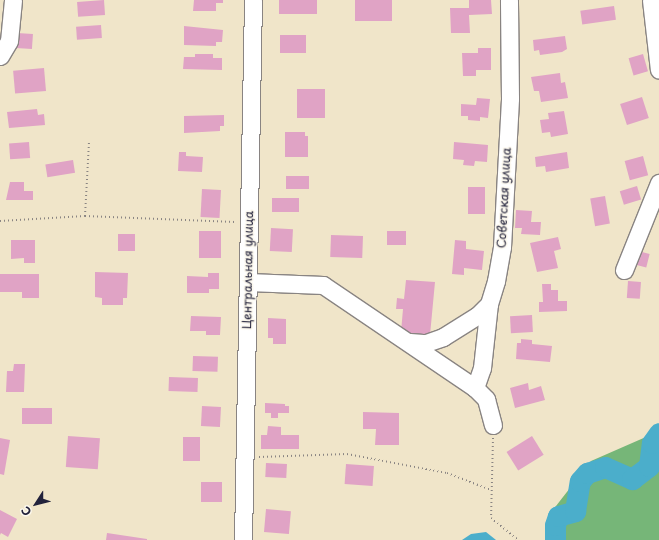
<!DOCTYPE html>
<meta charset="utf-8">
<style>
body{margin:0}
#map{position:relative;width:659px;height:540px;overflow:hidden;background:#f0e5c9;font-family:"Playpen Sans",sans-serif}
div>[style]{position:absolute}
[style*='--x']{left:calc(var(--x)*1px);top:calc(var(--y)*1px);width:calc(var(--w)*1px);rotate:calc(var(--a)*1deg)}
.forest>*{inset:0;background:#76b678}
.water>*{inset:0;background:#4baecb}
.river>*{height:21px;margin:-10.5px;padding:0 10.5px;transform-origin:10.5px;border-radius:10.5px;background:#4baecb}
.building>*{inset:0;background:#e0a3c5;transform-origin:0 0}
.path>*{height:2px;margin-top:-1px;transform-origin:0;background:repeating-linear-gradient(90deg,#898482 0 1px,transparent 0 4px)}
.roads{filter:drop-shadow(1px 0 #898482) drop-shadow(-1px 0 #898482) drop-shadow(0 1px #898482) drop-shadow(0 -1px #898482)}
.minor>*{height:17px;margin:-8.5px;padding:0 8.5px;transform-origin:8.5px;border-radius:8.5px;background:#fff}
span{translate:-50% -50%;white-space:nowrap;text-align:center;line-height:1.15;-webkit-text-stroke:3px #fbf7ec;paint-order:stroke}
.street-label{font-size:12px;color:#22223b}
.north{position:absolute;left:16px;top:484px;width:40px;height:40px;-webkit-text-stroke:3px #fbf7ec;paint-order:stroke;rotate:234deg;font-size:11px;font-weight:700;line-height:16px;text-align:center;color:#22223b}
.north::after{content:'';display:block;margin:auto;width:14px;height:18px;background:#22223b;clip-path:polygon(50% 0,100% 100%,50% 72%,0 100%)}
</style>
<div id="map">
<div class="forest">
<div style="clip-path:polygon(659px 426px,659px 540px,548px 540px,549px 515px,591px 461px,655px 433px)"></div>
</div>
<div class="water">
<div style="clip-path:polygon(486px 532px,496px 540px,462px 540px,471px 534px)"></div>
</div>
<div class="river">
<div style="--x:555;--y:540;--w:15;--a:-90"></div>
<div style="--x:555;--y:525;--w:9;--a:-72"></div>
<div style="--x:558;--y:516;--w:18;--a:-16"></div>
<div style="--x:575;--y:511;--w:30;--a:-81"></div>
<div style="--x:580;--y:481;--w:11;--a:-49"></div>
<div style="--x:587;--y:473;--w:19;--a:-18"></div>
<div style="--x:605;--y:467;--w:30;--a:24"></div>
<div style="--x:632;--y:479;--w:21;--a:-37"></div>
<div style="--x:649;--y:466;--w:23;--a:-83"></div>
<div style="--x:652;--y:443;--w:12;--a:-55"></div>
</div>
<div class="building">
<div style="left:104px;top:0;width:15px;height:27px;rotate:86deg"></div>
<div style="clip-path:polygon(194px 0,223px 0,223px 3px,216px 3px,216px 11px,193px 11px)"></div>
<div style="left:279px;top:0;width:38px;height:14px"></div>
<div style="left:355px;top:0;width:37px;height:21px"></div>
<div style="clip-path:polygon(469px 0,491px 0,492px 14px,469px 15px,470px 33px,451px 33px,450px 8px,469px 8px)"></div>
<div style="left:614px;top:6px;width:14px;height:34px;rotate:82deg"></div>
<div style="left:101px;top:25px;width:13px;height:25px;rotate:86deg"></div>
<div style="clip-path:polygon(184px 26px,223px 30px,222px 42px,216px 42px,216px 46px,184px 45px)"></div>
<div style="left:17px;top:33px;width:16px;height:15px;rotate:4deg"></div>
<div style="left:280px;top:35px;width:26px;height:18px"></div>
<div style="clip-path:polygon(565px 36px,567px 49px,562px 52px,540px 55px,539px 50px,534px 51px,533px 40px)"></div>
<div style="clip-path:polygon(478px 48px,491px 48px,491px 70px,476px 70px,476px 76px,463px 76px,462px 53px,478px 53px)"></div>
<div style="clip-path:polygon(195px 54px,213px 54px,213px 58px,222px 58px,222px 70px,183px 69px,184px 57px,195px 57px)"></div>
<div style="left:643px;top:54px;width:18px;height:15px;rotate:74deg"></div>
<div style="left:44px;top:68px;width:23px;height:31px;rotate:85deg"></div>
<div style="clip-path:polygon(560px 73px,561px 83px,565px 82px,568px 98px,541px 102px,539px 91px,534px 91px,531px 77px)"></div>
<div style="left:297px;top:89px;width:28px;height:29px"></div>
<div style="left:642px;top:97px;width:22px;height:23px;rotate:72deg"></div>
<div style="clip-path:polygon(477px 98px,490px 99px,488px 118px,480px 117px,480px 121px,468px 120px,468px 116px,461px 116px,461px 104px,476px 105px)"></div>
<div style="clip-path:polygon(37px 109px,38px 115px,44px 114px,45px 125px,9px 128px,7px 112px)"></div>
<div style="clip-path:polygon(564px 111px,568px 134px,551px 137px,550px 132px,542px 133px,540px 120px,549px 119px,548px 113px)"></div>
<div style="clip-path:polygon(224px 115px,224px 126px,220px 126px,220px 131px,184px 133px,184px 116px)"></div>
<div style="clip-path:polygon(285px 132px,305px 132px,305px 136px,308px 136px,308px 157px,285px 157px)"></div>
<div style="left:29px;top:142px;width:16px;height:20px;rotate:86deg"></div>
<div style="clip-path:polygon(454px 142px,488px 145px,487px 162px,475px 161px,474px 166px,463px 165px,464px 160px,453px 159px)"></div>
<div style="clip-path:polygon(179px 152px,186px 152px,186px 156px,203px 157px,202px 172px,178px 171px)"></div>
<div style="clip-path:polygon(567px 152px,569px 168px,546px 172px,545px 166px,536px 167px,535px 157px)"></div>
<div style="left:643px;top:156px;width:20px;height:19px;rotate:75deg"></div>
<div style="left:73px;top:160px;width:13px;height:28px;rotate:81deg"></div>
<div style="left:286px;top:176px;width:23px;height:13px"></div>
<div style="clip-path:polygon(10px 182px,24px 182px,24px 191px,33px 191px,33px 200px,6px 200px)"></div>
<div style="left:637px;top:186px;width:14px;height:18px;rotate:73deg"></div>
<div style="left:468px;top:187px;width:17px;height:27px"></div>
<div style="left:202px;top:189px;width:19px;height:28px;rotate:3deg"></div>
<div style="left:605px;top:196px;width:28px;height:15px;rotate:80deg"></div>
<div style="left:272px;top:198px;width:27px;height:14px"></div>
<div style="clip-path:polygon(516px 210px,532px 211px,531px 222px,541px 222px,540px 235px,521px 234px,522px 228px,515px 228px)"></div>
<div style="left:271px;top:228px;width:22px;height:23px;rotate:3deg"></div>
<div style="left:199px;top:231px;width:22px;height:27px"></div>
<div style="left:387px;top:231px;width:19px;height:14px"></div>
<div style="left:118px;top:234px;width:17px;height:17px"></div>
<div style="left:331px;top:235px;width:32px;height:22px;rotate:2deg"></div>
<div style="clip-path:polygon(558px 237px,561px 249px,554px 251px,558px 268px,537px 272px,530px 243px)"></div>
<div style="clip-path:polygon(11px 240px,35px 240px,35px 263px,24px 263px,24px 258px,11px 259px)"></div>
<div style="clip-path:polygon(455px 240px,466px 241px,466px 249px,484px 251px,482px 270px,464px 268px,464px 275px,452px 274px)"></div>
<div style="left:638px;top:251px;width:12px;height:14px;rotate:14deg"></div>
<div style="clip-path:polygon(95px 272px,128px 273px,127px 298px,123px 298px,123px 305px,102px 305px,102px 298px,95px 297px)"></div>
<div style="clip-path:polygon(208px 273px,219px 273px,219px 289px,209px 289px,209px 293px,187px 293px,187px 276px,208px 277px)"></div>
<div style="clip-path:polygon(0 274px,39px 274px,39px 298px,22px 298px,22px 292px,0 292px)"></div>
<div style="clip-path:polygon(406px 280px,435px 282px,430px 335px,401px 332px,403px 309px,396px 309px,397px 298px,404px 299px)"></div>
<div style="left:628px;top:281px;width:13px;height:17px;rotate:4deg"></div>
<div style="clip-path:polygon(542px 284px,551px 284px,551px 290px,558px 290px,558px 301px,567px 301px,567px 311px,539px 312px,539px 302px,543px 302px)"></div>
<div style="left:532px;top:315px;width:17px;height:22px;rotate:87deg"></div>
<div style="clip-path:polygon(191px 316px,221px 317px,220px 335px,206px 335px,206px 331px,190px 331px)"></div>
<div style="clip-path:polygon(268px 318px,286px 319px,286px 344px,273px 344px,273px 338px,268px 338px)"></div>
<div style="clip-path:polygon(521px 339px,532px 340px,532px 344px,552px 346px,550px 362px,516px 359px,517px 343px,521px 343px)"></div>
<div style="left:193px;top:356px;width:25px;height:15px;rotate:2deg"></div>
<div style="clip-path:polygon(14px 364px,25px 364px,24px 392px,6px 392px,7px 371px,13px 371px)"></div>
<div style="left:169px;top:377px;width:29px;height:14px;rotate:2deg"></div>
<div style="clip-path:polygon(528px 383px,529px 390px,541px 386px,545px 400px,515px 408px,510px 388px)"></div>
<div style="clip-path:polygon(265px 403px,285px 404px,285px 406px,289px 406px,289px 413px,278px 413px,278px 418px,271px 418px,271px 413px,265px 413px)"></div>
<div style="left:202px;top:406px;width:19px;height:20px;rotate:3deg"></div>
<div style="left:22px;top:408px;width:30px;height:16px"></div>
<div style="clip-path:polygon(363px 412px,399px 413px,399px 445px,375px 445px,376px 429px,363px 429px)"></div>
<div style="clip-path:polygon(268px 426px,281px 427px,281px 435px,299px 435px,299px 449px,261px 449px,261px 435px,267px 435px)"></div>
<div style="left:68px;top:436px;width:32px;height:31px;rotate:4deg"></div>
<div style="left:532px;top:436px;width:22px;height:30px;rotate:58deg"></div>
<div style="left:183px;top:437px;width:17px;height:24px"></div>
<div style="clip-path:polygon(0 438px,10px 440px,4px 475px,0 474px)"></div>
<div style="left:266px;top:463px;width:21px;height:14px;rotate:3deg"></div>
<div style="left:346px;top:464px;width:28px;height:20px;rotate:4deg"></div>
<div style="left:201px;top:482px;width:21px;height:20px"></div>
<div style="left:266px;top:509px;width:25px;height:23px;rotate:5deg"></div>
<div style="clip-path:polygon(0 510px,17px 519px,8px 537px,1px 533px,0 535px)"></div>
<div style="clip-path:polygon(107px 533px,147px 539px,147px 540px,106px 540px)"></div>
</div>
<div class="path">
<div style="--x:85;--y:216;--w:75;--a:-86.9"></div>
<div style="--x:0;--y:221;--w:85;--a:-3.4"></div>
<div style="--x:85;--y:216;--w:150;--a:2.3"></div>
<div style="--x:493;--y:438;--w:80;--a:91.4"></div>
<div style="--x:491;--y:518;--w:35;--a:39"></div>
<div style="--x:259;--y:457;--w:88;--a:-2"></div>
<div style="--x:347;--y:454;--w:102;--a:10.8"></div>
<div style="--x:447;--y:473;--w:47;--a:21.1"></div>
</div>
<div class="roads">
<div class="minor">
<div style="--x:651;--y:0;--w:70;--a:83.5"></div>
<div style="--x:0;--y:56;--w:17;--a:-59"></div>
<div style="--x:9;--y:41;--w:41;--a:-84.4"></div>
<div style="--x:624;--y:270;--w:94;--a:-68.1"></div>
<div style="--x:248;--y:282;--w:75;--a:2.3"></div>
<div style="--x:323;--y:285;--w:184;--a:34.1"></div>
<div style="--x:475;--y:388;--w:16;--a:45"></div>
<div style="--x:486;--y:399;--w:27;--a:75"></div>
<div style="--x:410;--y:342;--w:16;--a:4"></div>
<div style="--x:426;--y:343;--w:18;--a:-19"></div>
<div style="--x:443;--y:337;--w:40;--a:-32"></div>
<div style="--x:477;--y:316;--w:17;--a:-45"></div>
<div style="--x:489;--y:304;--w:24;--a:-73"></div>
<div style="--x:496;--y:281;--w:35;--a:-80"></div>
<div style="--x:502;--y:247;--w:149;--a:-86.9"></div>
<div style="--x:510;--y:98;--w:98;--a:-90.6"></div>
<div style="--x:475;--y:388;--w:21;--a:-71"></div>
<div style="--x:482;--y:368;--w:64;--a:-83.8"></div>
<div style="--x:243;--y:540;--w:540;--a:-88.94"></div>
</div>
</div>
<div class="street-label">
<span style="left:504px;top:198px;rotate:-87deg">Советская улица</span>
<span style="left:248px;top:270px;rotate:-89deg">Центральная улица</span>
</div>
<div class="north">С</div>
</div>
